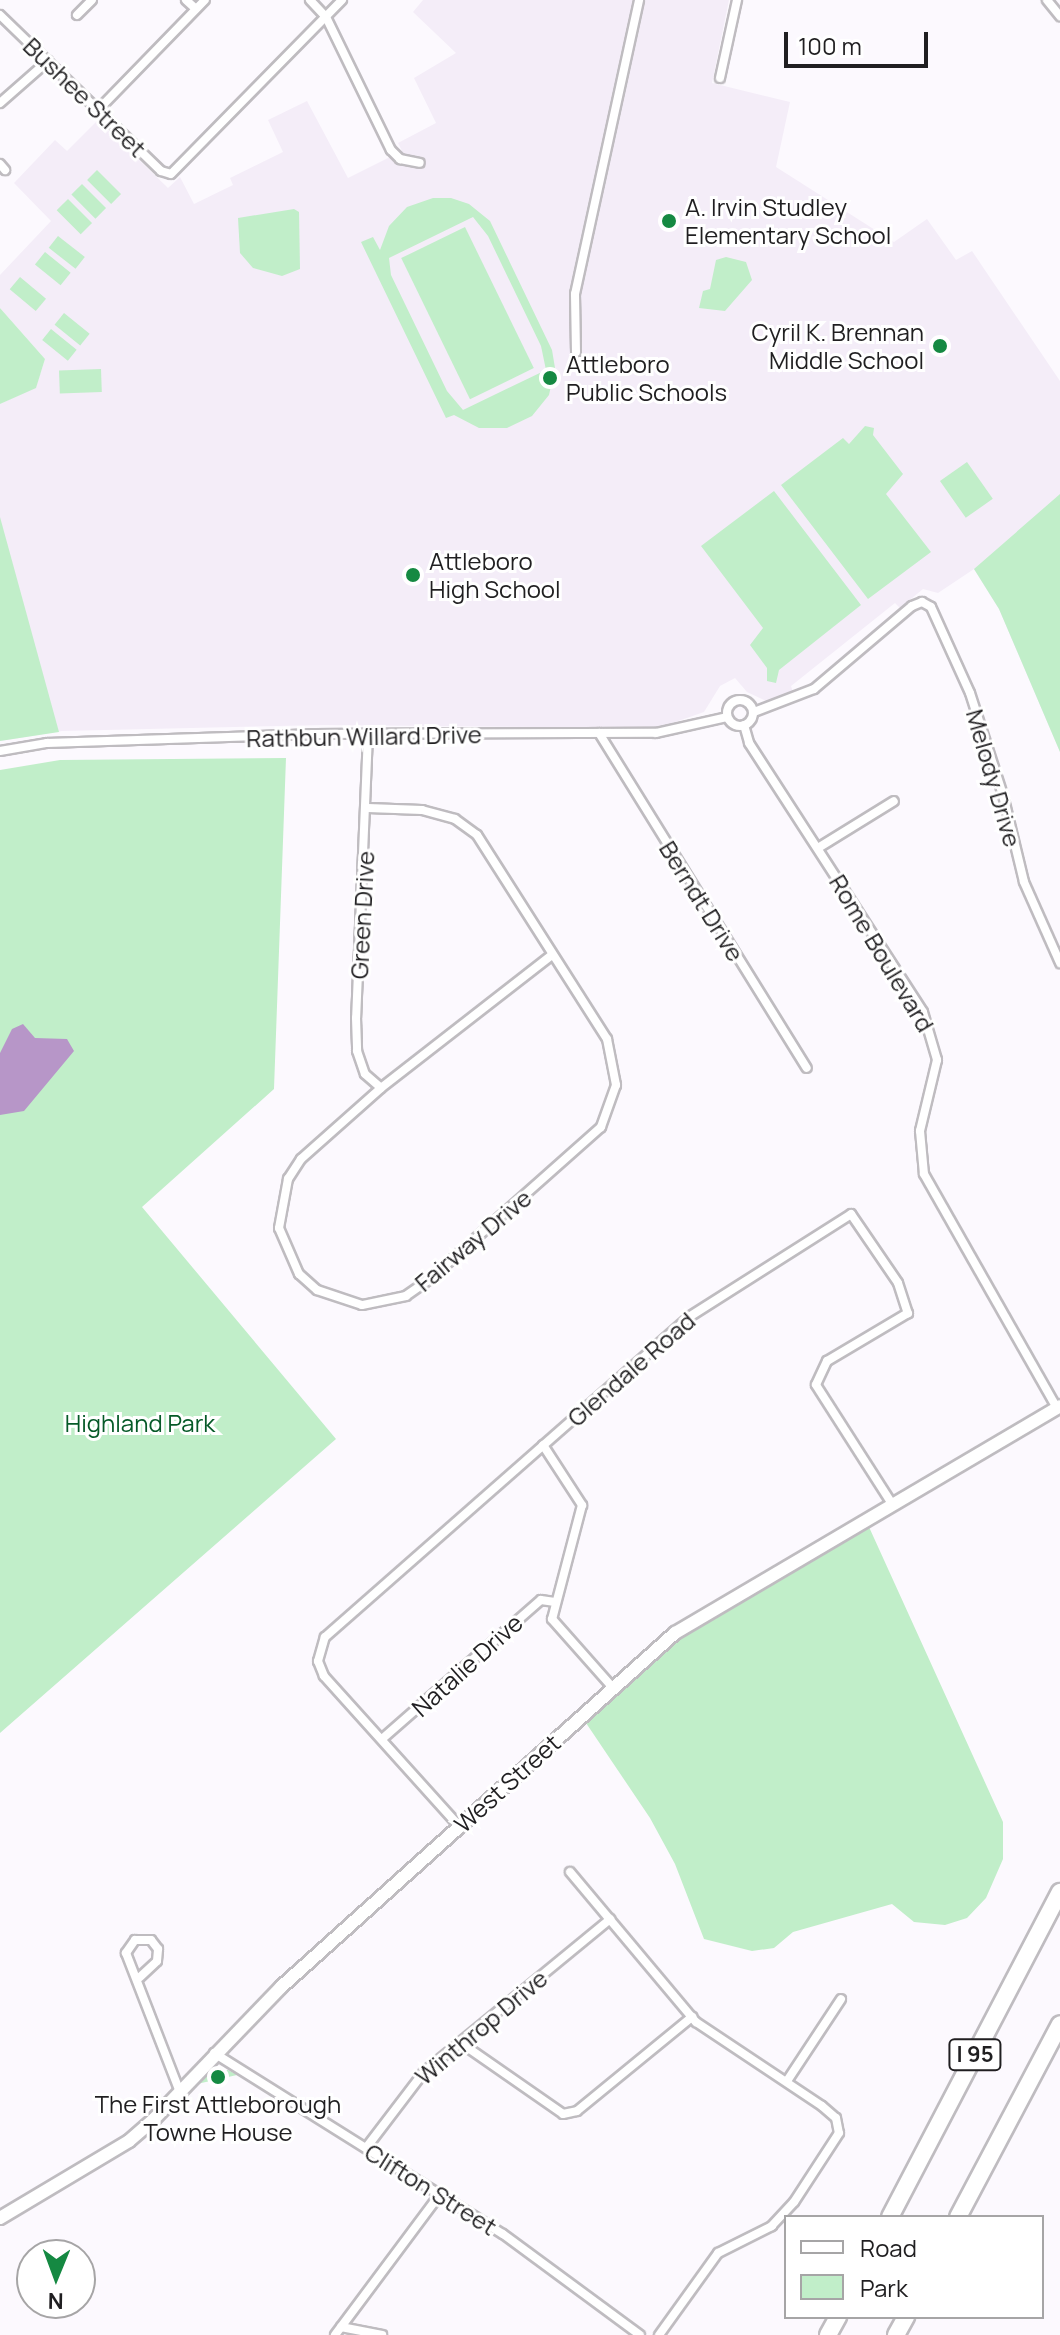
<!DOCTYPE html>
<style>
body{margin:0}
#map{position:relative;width:1060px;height:2335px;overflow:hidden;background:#fcf9fe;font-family:Manrope,sans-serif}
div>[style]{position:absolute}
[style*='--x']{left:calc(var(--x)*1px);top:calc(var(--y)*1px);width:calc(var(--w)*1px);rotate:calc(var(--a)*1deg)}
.built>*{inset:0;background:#f4edf8}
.green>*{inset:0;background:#c1eec9;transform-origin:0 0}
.water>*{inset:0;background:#b796c8}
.roads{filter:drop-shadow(2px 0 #bfbcc0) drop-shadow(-2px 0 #bfbcc0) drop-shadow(0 2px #bfbcc0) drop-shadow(0 -2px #bfbcc0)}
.street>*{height:8px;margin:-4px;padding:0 4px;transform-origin:4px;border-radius:4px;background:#fff}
.street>.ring{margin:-4px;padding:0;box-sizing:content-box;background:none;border:8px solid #fff;border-radius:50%}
.secondary>*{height:12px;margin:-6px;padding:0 6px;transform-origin:6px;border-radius:6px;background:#fff}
.highway>*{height:16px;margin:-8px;padding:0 8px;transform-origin:8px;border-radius:8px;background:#fff}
.dots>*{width:22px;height:22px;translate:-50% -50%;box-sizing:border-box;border:4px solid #fff;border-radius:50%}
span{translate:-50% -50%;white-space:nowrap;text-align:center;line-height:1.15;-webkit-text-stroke:6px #fff;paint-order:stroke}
.shield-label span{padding:2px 6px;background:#fff;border:2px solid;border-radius:6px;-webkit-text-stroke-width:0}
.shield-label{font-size:22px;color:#201f21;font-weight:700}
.street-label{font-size:24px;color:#201f21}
.poi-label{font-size:24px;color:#201f21}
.left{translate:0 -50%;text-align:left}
.right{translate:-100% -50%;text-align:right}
.park-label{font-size:24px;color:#065a28}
.legend{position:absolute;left:784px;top:2215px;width:260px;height:104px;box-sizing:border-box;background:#fff;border:2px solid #a6a5a6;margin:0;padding:10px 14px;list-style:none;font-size:24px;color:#201f21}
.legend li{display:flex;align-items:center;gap:16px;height:40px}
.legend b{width:40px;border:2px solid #a6a5a6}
.north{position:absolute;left:16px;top:2239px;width:80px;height:80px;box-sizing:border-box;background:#fff;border:2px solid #a6a5a6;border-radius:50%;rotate:181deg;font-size:22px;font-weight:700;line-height:32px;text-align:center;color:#201f21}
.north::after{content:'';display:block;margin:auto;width:28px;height:36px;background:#158942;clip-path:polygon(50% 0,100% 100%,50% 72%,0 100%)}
.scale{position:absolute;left:784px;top:32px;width:144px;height:36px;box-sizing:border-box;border:4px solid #201f21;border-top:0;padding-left:10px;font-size:24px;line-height:28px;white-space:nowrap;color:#201f21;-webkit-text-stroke:6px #fff;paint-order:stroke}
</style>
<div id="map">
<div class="built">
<div style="clip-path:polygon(423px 0,729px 0,712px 83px,790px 102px,776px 167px,894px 242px,927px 219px,956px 260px,972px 251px,1060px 381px,1060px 752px,999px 609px,974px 569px,938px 593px,923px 589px,900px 608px,895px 603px,791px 686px,793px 692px,766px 701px,747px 692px,735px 678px,720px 686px,704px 712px,658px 728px,324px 725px,62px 731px,0 741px,0 404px,36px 387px,45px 359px,0 308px,0 275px,51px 221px,14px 183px,55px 140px,67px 151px,98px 120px,168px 188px,180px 177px,194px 204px,233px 185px,230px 178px,283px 152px,268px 120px,307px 101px,348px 178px,402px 151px,398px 143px,436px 123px,414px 78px,456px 53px,413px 12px)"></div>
</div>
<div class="green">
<div style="left:97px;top:170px;width:34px;height:14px;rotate:45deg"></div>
<div style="left:82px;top:184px;width:34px;height:15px;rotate:45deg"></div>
<div style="clip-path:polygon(evenodd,451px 198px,469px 204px,490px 221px,552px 350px,555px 368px,549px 395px,532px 416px,507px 428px,479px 428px,454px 415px,446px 418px,361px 242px,373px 237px,380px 250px,389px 226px,407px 207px,433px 198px,451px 198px,473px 217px,488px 236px,541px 346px,546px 370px,463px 410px,447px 391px,391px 275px,389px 258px,473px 217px)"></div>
<div style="left:68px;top:199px;width:34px;height:16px;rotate:45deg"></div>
<div style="clip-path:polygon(294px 209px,299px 212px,300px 269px,282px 276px,253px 268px,240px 253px,238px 218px)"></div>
<div style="left:465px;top:227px;width:157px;height:71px;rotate:64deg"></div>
<div style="left:58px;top:236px;width:34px;height:15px;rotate:38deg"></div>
<div style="left:45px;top:252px;width:33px;height:16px;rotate:39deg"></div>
<div style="clip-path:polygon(726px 257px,746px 262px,752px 280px,725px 311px,699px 308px,703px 291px,710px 289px,716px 260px)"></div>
<div style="left:20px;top:277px;width:34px;height:16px;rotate:40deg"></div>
<div style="clip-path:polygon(0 308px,45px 359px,36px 388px,0 404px)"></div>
<div style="left:64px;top:313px;width:33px;height:15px;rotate:39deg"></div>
<div style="left:51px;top:329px;width:33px;height:14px;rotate:39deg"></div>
<div style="left:101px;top:369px;width:23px;height:42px;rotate:88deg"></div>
<div style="clip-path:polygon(865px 426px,874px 428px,873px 435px,903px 474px,886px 494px,931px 552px,868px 599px,781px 485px,843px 438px,849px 444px)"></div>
<div style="left:967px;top:462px;width:45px;height:33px;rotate:55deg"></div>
<div style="clip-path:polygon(774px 491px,861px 605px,779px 670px,776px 683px,767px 681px,767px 668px,750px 645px,763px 628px,701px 546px)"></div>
<div style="clip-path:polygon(1060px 494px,1060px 752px,999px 609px,974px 569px)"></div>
<div style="clip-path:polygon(0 517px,59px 732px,0 741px)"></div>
<div style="clip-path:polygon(286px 758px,274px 1089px,142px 1207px,336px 1439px,0 1733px,0 770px,60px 760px)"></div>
<div style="clip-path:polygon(869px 1527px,1003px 1822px,1003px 1859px,986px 1898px,967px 1918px,945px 1925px,914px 1922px,892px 1904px,793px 1932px,774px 1948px,752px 1951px,704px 1939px,675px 1864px,650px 1818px,586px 1723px,670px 1645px)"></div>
<div style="clip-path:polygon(228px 2070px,237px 2075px,197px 2084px,213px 2071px)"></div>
</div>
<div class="water">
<div style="clip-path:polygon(23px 1024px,35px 1038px,67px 1039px,74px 1051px,24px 1111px,0 1115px,0 1053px,12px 1029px)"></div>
</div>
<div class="roads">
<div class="street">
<div style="--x:186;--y:0;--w:13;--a:42"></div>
<div style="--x:310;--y:0;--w:23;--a:47"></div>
<div style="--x:326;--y:17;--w:148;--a:64"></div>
<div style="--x:391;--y:150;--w:13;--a:45"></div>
<div style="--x:400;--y:159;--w:20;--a:11"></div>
<div style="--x:1047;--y:0;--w:21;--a:51"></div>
<div style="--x:0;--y:15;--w:224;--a:44.1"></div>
<div style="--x:161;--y:171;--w:10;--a:17"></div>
<div style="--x:171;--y:174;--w:244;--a:-45.5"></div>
<div style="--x:77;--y:15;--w:21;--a:-45"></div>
<div style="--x:720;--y:78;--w:80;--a:-77.7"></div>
<div style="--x:0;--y:103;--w:64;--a:-41.2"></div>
<div style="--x:98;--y:110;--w:153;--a:-45.8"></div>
<div style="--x:0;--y:164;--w:8;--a:50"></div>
<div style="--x:576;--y:352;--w:58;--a:-91"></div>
<div style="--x:575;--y:294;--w:301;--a:-77.7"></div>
<div class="ring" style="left:727px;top:700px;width:18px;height:18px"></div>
<div style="--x:754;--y:712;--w:64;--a:-21"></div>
<div style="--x:814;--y:689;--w:128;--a:-40.3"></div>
<div style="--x:912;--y:606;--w:11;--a:-22"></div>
<div style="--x:922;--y:602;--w:10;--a:29"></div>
<div style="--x:931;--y:607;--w:94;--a:65.6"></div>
<div style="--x:970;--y:693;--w:107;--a:72.1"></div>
<div style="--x:1003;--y:795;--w:89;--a:76.4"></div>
<div style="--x:1024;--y:882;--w:89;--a:66"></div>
<div style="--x:744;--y:725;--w:19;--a:74"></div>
<div style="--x:749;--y:743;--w:320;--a:57.1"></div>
<div style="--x:923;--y:1012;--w:50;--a:73.7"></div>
<div style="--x:937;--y:1060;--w:73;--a:103.5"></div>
<div style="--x:920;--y:1131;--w:43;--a:84.7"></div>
<div style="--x:924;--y:1174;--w:269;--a:60.4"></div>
<div style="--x:599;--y:733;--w:394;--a:58.2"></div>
<div style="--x:368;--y:734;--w:284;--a:92.4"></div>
<div style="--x:356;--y:1018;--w:33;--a:88"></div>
<div style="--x:357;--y:1051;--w:24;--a:71"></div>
<div style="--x:365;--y:1074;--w:21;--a:41"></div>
<div style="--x:0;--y:751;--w:48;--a:-9.7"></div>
<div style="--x:47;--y:743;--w:265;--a:-1.9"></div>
<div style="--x:312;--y:734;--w:344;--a:-0.2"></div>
<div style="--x:656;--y:733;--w:73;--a:-12.7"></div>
<div style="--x:368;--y:808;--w:54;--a:2.1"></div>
<div style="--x:422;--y:810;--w:34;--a:15"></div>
<div style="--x:455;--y:819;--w:27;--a:36"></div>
<div style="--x:477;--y:835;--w:242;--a:57.5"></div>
<div style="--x:607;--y:1039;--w:47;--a:78.9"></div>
<div style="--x:616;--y:1085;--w:45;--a:109.7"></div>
<div style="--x:601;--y:1127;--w:229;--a:138.4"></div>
<div style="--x:430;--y:1279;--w:29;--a:145"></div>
<div style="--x:406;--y:1296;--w:45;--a:168.4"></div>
<div style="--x:362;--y:1305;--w:47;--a:-161.6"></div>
<div style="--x:317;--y:1290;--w:24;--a:-138"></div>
<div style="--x:299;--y:1274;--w:50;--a:-113.5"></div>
<div style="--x:279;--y:1228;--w:50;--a:-79.6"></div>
<div style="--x:288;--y:1179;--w:24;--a:-57"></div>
<div style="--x:301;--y:1159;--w:107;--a:-41.6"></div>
<div style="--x:381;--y:1088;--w:217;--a:-37.9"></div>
<div style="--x:818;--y:848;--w:89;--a:-31.7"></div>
<div style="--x:543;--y:1445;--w:72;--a:57"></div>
<div style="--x:582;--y:1505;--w:118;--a:104.7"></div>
<div style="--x:552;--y:1619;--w:92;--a:48.5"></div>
<div style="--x:382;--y:1739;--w:211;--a:-41.2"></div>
<div style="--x:541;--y:1600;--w:14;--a:8"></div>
<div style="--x:459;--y:1826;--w:202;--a:-132"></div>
<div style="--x:324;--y:1676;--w:16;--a:-112"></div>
<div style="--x:318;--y:1661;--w:25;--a:-74"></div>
<div style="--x:325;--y:1637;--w:485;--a:-41.3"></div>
<div style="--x:689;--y:1317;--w:192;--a:-32.4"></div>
<div style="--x:851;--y:1214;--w:83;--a:55.7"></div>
<div style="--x:898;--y:1283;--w:32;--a:72"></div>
<div style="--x:908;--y:1313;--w:94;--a:149.3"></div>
<div style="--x:827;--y:1361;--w:26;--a:115"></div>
<div style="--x:816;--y:1385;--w:141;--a:57.4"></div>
<div style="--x:570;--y:1872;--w:196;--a:50"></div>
<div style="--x:696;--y:2022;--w:151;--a:33.7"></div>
<div style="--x:822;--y:2106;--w:18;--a:41"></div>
<div style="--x:836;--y:2118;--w:15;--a:79"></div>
<div style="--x:839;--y:2133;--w:82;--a:123.1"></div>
<div style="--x:794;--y:2202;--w:33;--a:133"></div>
<div style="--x:772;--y:2226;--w:60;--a:153.4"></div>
<div style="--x:718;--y:2253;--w:101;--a:125.7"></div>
<div style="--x:140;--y:1977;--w:23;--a:-43"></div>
<div style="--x:157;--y:1961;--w:12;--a:-85"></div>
<div style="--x:158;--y:1949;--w:11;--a:-128"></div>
<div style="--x:151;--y:1940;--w:16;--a:180"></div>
<div style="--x:135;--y:1940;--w:16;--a:125"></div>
<div style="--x:126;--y:1953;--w:149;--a:68.8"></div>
<div style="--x:461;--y:2043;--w:124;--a:34.8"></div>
<div style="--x:563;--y:2114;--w:14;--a:-12"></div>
<div style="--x:577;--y:2111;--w:149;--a:-39.3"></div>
<div style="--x:214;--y:2053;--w:341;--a:32.1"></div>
<div style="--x:503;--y:2234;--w:170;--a:36.4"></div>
<div style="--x:787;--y:2081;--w:98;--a:-56.6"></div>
<div style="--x:366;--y:2148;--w:96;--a:-52.7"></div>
<div style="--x:424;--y:2072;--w:241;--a:-39.4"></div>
<div style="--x:341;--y:2327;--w:42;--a:11"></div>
<div style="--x:335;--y:2335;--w:176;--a:-53.3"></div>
</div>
<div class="secondary">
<div style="--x:0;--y:2218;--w:150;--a:-30.8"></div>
<div style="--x:129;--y:2141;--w:33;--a:-41"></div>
<div style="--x:154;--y:2119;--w:183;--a:-46.1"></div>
<div style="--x:281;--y:1987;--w:530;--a:-41.94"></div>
<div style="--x:675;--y:1633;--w:447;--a:-30.5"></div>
</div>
<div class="highway">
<div style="--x:890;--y:2217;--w:367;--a:-62.4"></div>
<div style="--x:958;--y:2217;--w:218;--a:-62.1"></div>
<div style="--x:828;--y:2335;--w:21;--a:-61"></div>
<div style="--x:896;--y:2335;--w:21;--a:-61"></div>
</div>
</div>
<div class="dots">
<div style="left:669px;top:221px;background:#158942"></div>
<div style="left:940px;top:346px;background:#158942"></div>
<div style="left:550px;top:378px;background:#158942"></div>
<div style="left:413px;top:575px;background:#158942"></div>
<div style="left:218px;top:2077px;background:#158942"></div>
</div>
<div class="shield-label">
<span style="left:975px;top:2055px">I 95</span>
</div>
<div class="street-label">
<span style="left:85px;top:97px;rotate:44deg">Bushee Street</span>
<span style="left:364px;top:736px;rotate:-1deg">Rathbun Willard Drive</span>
<span style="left:994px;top:778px;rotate:74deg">Melody Drive</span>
<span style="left:702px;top:901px;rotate:58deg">Berndt Drive</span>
<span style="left:362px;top:915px;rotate:-87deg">Green Drive</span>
<span style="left:882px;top:953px;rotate:59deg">Rome Boulevard</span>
<span style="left:473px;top:1240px;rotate:-40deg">Fairway Drive</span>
<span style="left:631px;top:1369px;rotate:-41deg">Glendale Road</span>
<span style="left:467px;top:1665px;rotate:-42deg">Natalie Drive</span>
<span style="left:507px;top:1783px;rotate:-42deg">West Street</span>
<span style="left:481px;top:2027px;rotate:-40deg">Winthrop Drive</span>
<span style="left:431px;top:2189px;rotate:32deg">Clifton Street</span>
</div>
<div class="poi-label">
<span class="left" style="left:685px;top:221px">A. Irvin Studley<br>Elementary School</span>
<span class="right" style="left:924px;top:346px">Cyril K. Brennan<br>Middle School</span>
<span class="left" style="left:566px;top:378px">Attleboro<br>Public Schools</span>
<span class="left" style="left:429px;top:575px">Attleboro<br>High School</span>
<span style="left:218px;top:2118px">The First Attleborough<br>Towne House</span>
</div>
<div class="park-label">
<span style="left:140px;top:1423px">Highland Park</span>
</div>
<ul class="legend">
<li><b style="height:10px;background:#fff"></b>Road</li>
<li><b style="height:22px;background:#c1eec9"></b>Park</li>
</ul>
<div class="north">N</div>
<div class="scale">100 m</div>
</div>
